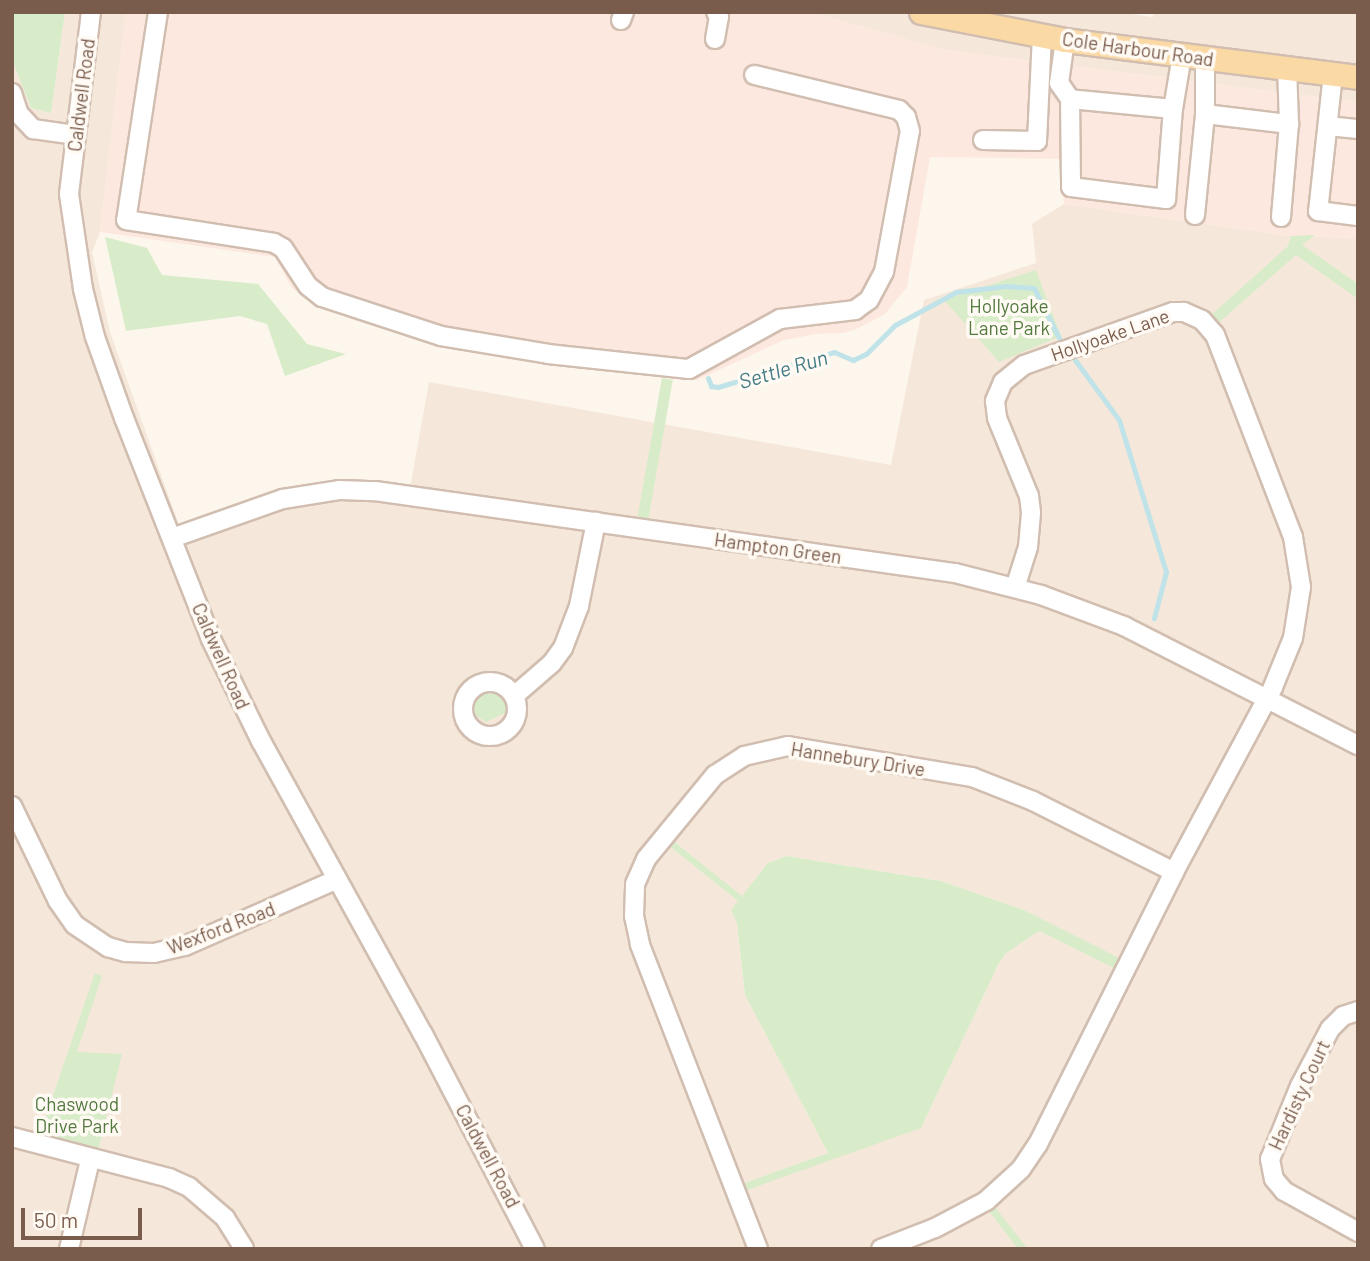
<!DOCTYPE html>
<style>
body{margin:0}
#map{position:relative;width:1370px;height:1261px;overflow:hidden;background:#fdf6ec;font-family:Barlow,sans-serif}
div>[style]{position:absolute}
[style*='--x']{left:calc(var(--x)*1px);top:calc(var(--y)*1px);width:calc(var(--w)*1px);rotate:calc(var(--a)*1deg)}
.residential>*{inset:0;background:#f5e8da}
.commercial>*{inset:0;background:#fde8e0}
.green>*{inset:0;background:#d8ecc9;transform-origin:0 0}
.stream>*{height:5px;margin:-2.5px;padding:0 2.5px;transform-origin:2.5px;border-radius:2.5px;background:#bfe3e8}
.roads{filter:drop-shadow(2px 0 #d1beb0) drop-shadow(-2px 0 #d1beb0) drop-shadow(0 2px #d1beb0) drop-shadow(0 -2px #d1beb0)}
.minor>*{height:18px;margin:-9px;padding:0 9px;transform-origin:9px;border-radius:9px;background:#fff}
.minor>.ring{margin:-9px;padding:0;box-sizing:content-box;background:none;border:18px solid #fff;border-radius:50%}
.major>*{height:23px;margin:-11.5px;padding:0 11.5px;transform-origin:11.5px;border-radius:11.5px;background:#fbd9a5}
span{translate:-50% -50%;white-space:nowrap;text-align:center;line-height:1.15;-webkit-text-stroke:7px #fffaf3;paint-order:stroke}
.street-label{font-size:19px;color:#7a5c4d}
.park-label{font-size:19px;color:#537a41}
.water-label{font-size:21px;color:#437c86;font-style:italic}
.frame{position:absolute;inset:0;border:14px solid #7a5c4d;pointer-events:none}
.scale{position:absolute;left:21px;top:1208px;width:121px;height:32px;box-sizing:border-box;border:4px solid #7a5c4d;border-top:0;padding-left:9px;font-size:21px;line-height:24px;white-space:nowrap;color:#7a5c4d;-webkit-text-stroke:5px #fffaf3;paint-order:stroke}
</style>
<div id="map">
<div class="residential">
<div style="clip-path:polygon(evenodd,65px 12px,126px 12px,100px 232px,92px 252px,110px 332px,179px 525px,296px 493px,410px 488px,429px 382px,891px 465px,924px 300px,1036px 263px,1032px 224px,1064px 204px,1291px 236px,1358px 238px,1358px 1249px,12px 1249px,12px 60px,31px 108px,51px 113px,65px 12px,672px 840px,742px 897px,768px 863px,786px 856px,941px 881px,1024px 910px,1120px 959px,1115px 968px,1039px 931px,1005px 954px,998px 965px,921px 1128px,743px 1184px,828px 1153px,745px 995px,737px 923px,738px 901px,668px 845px,672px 840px)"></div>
<div style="clip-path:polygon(810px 12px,1116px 12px,1153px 17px,1154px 12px,1358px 12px,1358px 102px,944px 50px)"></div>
</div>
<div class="commercial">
<div style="clip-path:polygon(126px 12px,810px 12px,944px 50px,1358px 102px,1358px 238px,1291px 236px,1064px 204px,1060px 159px,930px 157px,907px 287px,885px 314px,859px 328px,844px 333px,816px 334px,784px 340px,697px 380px,553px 365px,450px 349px,354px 320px,303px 296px,292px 288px,275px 257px,100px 232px)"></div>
</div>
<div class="green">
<div style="clip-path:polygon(12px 12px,65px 12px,51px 113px,31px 108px,12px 60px)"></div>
<div style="clip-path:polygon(1315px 235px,1302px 245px,1358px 284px,1358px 299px,1296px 255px,1217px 324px,1209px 317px,1288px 246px,1291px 236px)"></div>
<div style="clip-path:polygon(105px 237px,147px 248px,162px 275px,258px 284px,307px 344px,346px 354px,285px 376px,267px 324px,240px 316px,126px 331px)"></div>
<div style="clip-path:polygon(1036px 270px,1061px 336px,999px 362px,944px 300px)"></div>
<div style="left:662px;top:378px;width:11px;height:142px;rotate:10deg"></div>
<div style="clip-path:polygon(496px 693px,508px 700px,505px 713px,486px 722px,472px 713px,474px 701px,483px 694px)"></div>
<div style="clip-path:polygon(672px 840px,742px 896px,768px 863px,786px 856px,941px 881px,1024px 910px,1121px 959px,1116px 969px,1039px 931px,1005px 954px,998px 965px,921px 1128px,744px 1191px,742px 1184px,828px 1153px,745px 995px,737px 923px,731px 910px,738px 901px,668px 845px)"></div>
<div style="clip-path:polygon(95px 973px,102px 976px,77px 1052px,122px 1054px,98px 1151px,39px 1136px)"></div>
<div style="clip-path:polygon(994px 1206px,1028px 1249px,1018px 1249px,988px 1210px)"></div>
</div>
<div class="stream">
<div style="--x:1075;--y:360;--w:74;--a:53.7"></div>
<div style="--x:1119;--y:420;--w:159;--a:72.8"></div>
<div style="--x:1166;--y:572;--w:48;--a:104.6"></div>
<div style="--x:708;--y:378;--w:9;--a:69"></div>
<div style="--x:711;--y:386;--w:7;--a:8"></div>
<div style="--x:718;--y:387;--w:121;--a:-16.8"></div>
<div style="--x:834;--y:352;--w:21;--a:23"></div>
<div style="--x:853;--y:360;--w:14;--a:-25"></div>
<div style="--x:866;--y:354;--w:41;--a:-45"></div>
<div style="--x:895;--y:325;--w:69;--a:-28.4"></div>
<div style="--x:956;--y:292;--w:50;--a:-6.8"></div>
<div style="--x:1006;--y:286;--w:28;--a:4"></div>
<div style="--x:1034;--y:288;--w:58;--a:63.4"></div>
</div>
<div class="roads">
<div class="minor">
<div style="--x:91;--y:12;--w:183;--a:96.9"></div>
<div style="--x:69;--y:194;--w:96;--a:81.6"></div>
<div style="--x:83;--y:289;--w:49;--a:76"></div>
<div style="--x:95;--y:337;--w:86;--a:70.3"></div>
<div style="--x:124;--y:418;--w:238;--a:68.5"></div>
<div style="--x:211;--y:639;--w:114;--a:63.9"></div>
<div style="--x:261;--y:741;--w:335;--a:61.1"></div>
<div style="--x:423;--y:1034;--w:242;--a:62.5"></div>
<div style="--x:158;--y:12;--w:210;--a:98.7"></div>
<div style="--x:126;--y:220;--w:150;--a:8.8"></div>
<div style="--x:274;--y:243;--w:10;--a:29"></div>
<div style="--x:283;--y:248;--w:45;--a:56.7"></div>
<div style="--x:308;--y:286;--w:18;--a:38"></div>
<div style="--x:322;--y:297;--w:125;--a:18.1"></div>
<div style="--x:441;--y:336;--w:109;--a:9.5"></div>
<div style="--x:548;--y:354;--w:142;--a:6.1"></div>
<div style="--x:689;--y:369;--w:104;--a:-28.8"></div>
<div style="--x:780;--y:319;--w:76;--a:-6.8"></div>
<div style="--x:855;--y:310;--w:17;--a:-36"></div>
<div style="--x:869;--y:300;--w:32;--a:-62"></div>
<div style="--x:884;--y:272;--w:143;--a:-79.6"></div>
<div style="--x:910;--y:131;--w:15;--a:-106"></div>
<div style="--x:906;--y:117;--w:10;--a:-135"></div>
<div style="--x:899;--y:110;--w:149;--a:-166.4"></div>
<div style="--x:621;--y:20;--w:9;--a:-69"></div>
<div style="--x:715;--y:39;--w:22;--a:-80"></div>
<div style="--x:719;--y:17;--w:6;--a:-121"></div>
<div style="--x:1065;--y:40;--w:43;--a:97.9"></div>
<div style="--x:1059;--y:83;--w:19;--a:55"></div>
<div style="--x:1070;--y:99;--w:88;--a:89.3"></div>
<div style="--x:1071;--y:187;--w:96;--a:7.2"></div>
<div style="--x:1166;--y:199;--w:90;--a:-85.6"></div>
<div style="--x:1173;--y:109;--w:103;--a:-174.5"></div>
<div style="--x:1205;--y:58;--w:56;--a:90"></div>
<div style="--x:1205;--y:114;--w:85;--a:6.8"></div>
<div style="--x:1289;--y:124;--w:56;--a:-92"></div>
<div style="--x:1333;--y:74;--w:138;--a:96.2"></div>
<div style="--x:1318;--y:211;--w:40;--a:7.1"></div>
<div style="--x:12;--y:93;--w:22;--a:72"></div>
<div style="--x:19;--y:114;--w:21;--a:47"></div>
<div style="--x:33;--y:129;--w:42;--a:8.1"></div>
<div style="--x:1173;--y:109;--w:55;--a:-80.5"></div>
<div style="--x:1328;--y:126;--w:30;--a:6"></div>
<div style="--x:983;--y:140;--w:54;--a:1.1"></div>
<div style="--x:1037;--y:141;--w:105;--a:-87.3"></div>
<div style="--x:1195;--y:215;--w:101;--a:-84.3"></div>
<div style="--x:1281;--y:217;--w:93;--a:-85.1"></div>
<div style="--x:172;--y:538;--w:118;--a:-19.4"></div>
<div style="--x:283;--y:499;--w:58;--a:-9"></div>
<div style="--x:340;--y:490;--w:35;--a:2"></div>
<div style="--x:375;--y:491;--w:586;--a:8.05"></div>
<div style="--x:955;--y:573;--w:89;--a:14.3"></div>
<div style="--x:1041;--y:595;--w:89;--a:20.5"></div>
<div style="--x:1124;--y:626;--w:263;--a:27"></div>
<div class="ring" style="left:463px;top:682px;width:36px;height:36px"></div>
<div style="--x:514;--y:696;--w:50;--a:-41"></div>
<div style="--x:552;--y:663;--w:19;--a:-54"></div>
<div style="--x:563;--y:648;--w:45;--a:-69.1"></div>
<div style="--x:579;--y:606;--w:86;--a:-78.6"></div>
<div style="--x:12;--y:806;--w:106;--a:64.2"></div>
<div style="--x:58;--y:901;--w:29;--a:55"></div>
<div style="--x:75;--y:925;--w:40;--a:34"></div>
<div style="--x:108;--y:947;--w:19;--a:16"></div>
<div style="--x:126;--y:952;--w:28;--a:2"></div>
<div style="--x:154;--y:953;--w:32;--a:-13"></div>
<div style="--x:185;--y:946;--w:164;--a:-23.7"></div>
<div style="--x:1358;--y:1011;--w:16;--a:162"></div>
<div style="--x:1343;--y:1016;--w:18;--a:135"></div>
<div style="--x:1330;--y:1029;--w:64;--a:117.8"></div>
<div style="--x:1300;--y:1086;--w:79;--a:112.3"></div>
<div style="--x:1270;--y:1159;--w:20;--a:79"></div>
<div style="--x:1274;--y:1179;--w:16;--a:50"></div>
<div style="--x:1284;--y:1191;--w:85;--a:29"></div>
<div style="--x:12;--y:1137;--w:162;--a:14.6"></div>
<div style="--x:169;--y:1178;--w:22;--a:24"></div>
<div style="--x:189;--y:1187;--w:48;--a:40.7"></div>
<div style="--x:225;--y:1218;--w:36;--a:58"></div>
<div style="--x:69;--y:1249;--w:91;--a:-76.7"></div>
<div style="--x:758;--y:1249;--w:327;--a:-111.2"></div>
<div style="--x:640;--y:944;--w:29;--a:-102"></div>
<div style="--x:634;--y:916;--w:32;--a:-88"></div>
<div style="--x:635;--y:884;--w:27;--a:-66"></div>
<div style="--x:646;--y:859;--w:109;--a:-50.6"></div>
<div style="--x:715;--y:775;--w:35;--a:-33"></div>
<div style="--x:744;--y:756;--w:45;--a:-12.8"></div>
<div style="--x:788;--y:746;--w:187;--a:9.6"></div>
<div style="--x:972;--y:777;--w:66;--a:21.5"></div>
<div style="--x:1033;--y:801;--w:158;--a:26.7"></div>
<div style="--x:881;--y:1249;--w:58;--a:-21.3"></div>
<div style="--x:935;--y:1228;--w:58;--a:-27.9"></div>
<div style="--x:986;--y:1201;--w:47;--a:-42.4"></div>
<div style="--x:1021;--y:1169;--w:30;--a:-56"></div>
<div style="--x:1038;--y:1144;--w:304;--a:-63.4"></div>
<div style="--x:1174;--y:872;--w:210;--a:-61.8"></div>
<div style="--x:1273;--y:687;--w:53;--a:-67.8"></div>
<div style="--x:1293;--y:638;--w:52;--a:-81.1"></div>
<div style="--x:1301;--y:587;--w:51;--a:-99.1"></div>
<div style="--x:1293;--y:537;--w:217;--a:-111.1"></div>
<div style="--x:1215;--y:335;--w:20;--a:-131"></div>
<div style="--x:1202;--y:320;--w:20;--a:-156"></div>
<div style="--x:1184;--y:312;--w:11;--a:180"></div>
<div style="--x:1173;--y:312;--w:158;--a:160.4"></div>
<div style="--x:1024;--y:365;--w:27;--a:141"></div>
<div style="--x:1003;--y:382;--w:21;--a:113"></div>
<div style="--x:995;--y:401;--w:17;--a:83"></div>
<div style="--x:997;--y:418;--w:84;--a:67.7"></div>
<div style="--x:1029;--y:496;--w:17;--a:83"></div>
<div style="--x:1031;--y:513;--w:34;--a:95"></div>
<div style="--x:1028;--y:547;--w:43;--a:107.6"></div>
</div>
<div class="major">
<div style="--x:921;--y:12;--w:147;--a:11"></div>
<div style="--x:1065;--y:40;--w:295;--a:7.2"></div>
</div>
</div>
<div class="street-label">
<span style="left:1138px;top:49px;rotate:8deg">Cole Harbour Road</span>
<span style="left:81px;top:95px;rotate:-83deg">Caldwell Road</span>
<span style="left:1110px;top:335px;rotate:-19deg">Hollyoake Lane</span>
<span style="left:778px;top:548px;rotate:8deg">Hampton Green</span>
<span style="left:221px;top:656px;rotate:66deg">Caldwell Road</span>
<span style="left:858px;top:759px;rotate:9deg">Hannebury Drive</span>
<span style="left:221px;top:928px;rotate:-21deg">Wexford Road</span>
<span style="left:1299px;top:1095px;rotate:-65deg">Hardisty Court</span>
<span style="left:488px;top:1156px;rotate:62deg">Caldwell Road</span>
</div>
<div class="park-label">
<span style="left:1009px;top:317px">Hollyoake<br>Lane Park</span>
<span style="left:77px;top:1115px">Chaswood<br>Drive Park</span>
</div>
<div class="water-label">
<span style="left:783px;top:369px;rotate:-16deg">Settle Run</span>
</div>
<div class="frame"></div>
<div class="scale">50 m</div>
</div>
